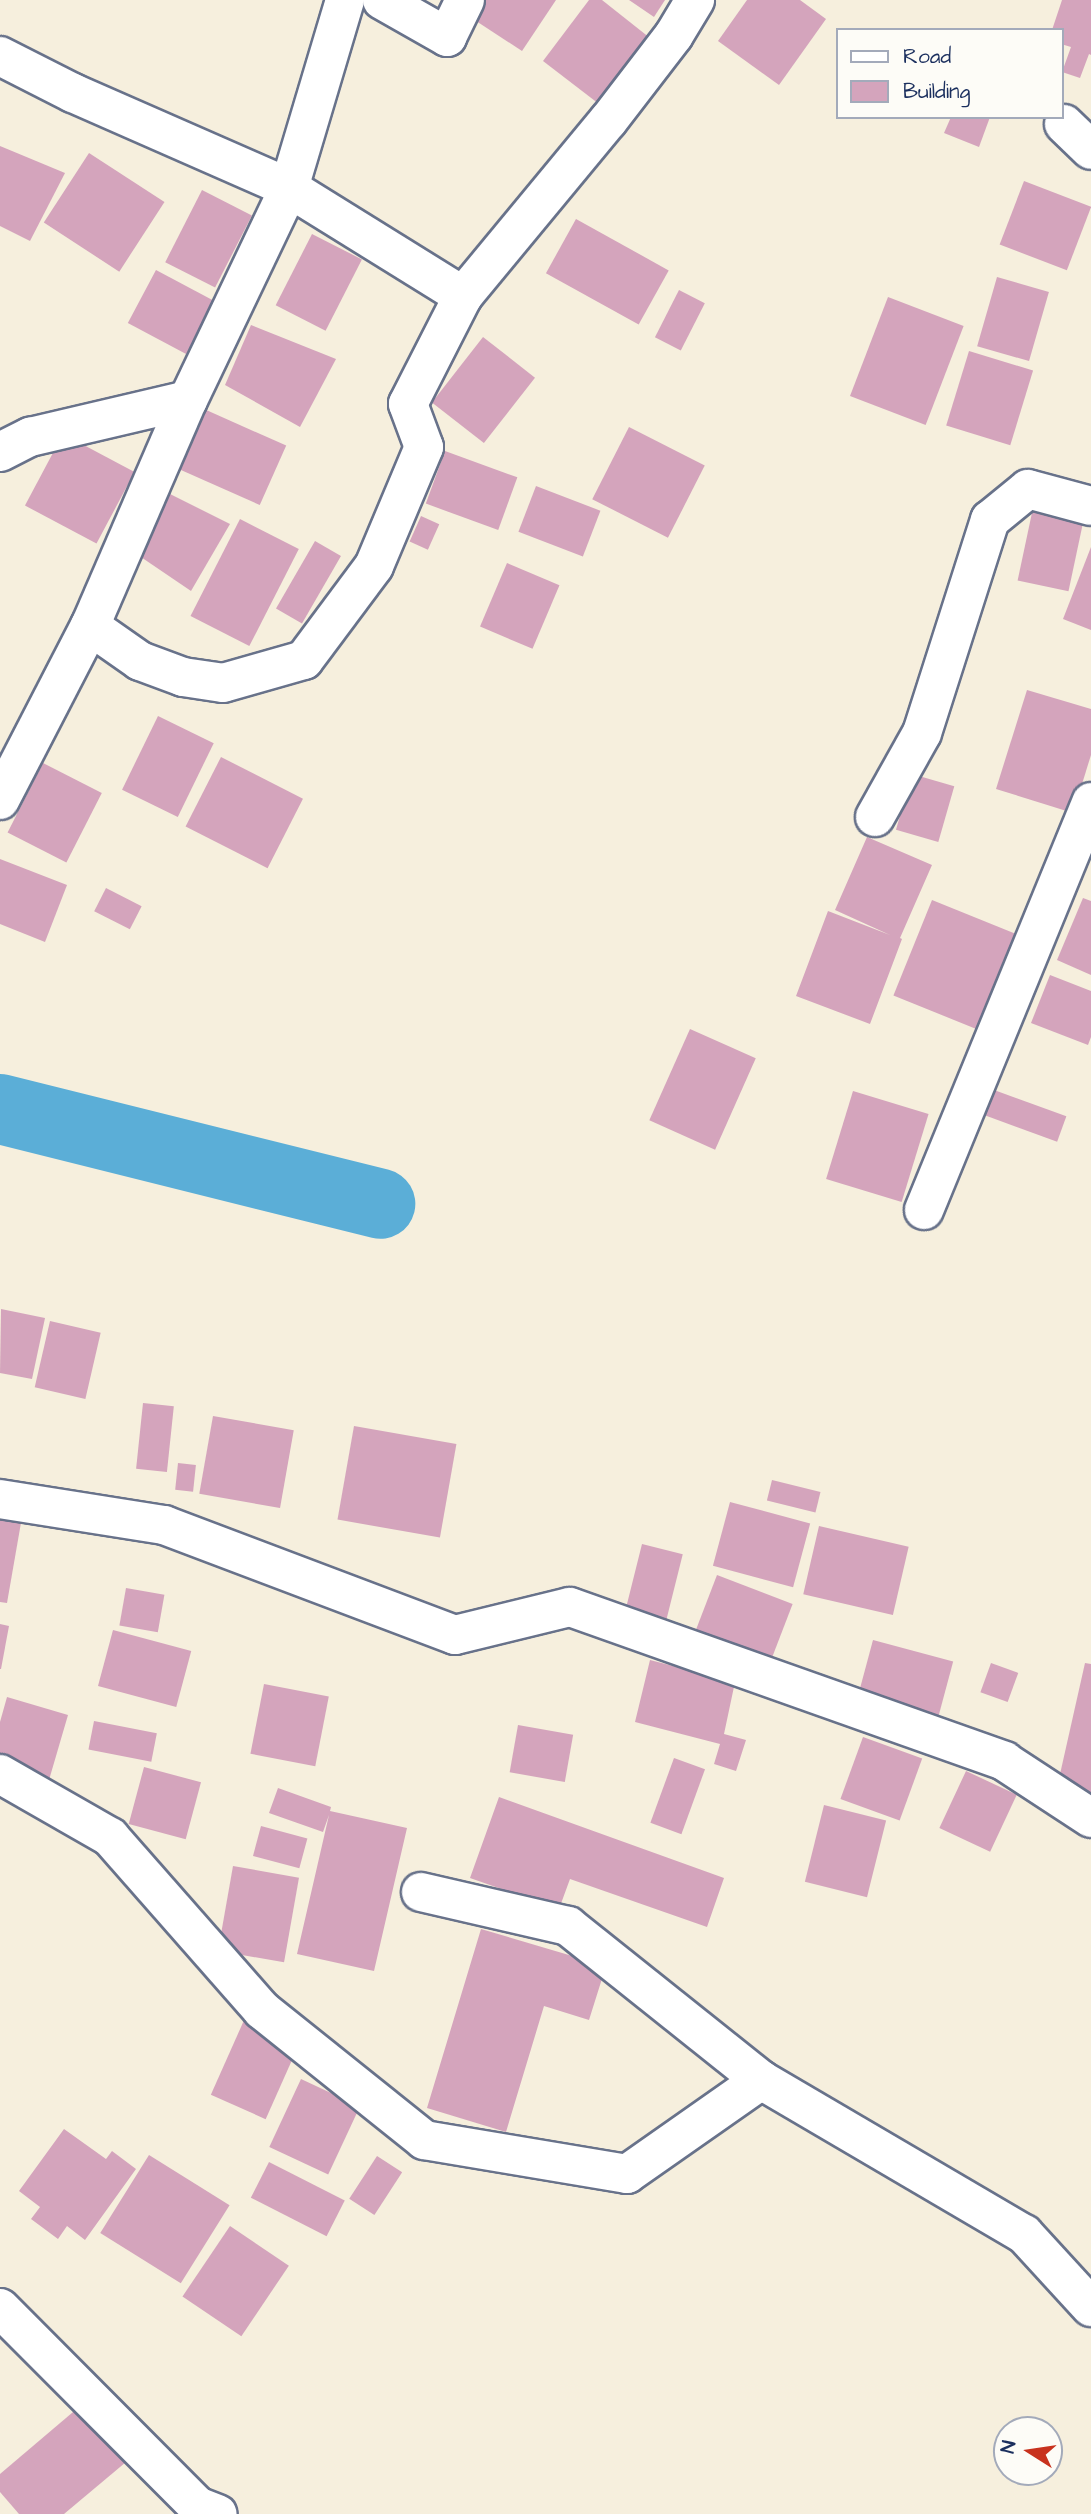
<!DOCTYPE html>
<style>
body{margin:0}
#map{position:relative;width:1091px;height:2514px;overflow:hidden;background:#f6efdd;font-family:"Architects Daughter",sans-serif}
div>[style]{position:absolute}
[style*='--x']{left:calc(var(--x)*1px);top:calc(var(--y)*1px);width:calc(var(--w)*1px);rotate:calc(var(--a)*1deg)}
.river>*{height:70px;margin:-35px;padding:0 35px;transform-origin:35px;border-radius:35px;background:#5baed7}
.building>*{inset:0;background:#d4a4bc;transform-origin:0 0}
.roads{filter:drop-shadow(2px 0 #68728a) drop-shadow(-2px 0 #68728a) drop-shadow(0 2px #68728a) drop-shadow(0 -2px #68728a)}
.minor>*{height:38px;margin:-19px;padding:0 19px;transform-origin:19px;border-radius:19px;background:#fff}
span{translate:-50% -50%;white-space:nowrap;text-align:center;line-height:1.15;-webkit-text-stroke:5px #fdfcf7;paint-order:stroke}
.legend{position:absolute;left:836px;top:28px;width:228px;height:91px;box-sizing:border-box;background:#fdfcf7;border:2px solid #a3aaba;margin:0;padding:9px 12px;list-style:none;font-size:21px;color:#1b2f5e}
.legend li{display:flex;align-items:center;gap:14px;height:35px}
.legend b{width:35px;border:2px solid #a3aaba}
.north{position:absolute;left:993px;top:2416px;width:70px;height:70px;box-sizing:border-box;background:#fdfcf7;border:2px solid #a3aaba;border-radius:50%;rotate:282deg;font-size:19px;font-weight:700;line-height:28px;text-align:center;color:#1b2f5e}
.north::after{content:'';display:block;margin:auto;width:24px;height:32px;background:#c8321e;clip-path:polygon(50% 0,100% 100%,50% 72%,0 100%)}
</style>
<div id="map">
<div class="river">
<div style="--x:0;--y:1109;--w:392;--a:14"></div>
</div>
<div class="building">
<div style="clip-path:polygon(481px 0,556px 0,522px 51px,470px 17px)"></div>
<div style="clip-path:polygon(589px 0,602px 0,650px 38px,599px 104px,543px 61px)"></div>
<div style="clip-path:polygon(629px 0,665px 0,654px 17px)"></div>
<div style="clip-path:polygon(747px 0,800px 0,826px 19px,779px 85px,718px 41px)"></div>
<div style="clip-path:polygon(1062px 0,1091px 0,1091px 55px,1089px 54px,1080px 78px,1062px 72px,1071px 47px,1061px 44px,1061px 30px,1052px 30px)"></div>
<div style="clip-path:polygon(951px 117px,990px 117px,979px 147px,944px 133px)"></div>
<div style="clip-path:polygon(0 146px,65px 173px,30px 241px,0 226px)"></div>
<div style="left:89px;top:153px;width:90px;height:83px;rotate:33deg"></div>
<div style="left:1024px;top:181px;width:72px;height:68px;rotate:21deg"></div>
<div style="left:202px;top:190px;width:56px;height:81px;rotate:27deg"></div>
<div style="left:576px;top:219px;width:106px;height:62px;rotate:29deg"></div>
<div style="left:312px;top:234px;width:56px;height:80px;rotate:27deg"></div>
<div style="left:156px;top:270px;width:66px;height:60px;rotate:28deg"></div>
<div style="left:997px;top:277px;width:54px;height:72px;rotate:16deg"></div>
<div style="left:679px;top:290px;width:29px;height:53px;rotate:27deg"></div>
<div style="left:888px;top:297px;width:81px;height:106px;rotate:21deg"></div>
<div style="clip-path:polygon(251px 325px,336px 359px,300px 427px,225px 385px)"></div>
<div style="left:483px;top:337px;width:66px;height:83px;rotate:38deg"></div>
<div style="left:969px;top:351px;width:67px;height:78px;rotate:17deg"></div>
<div style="left:204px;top:409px;width:90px;height:65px;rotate:24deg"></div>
<div style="left:629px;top:427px;width:85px;height:81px;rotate:27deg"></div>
<div style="left:63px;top:434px;width:81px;height:81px;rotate:28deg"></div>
<div style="left:445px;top:451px;width:77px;height:56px;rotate:20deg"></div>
<div style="left:536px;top:486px;width:69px;height:49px;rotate:21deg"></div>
<div style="clip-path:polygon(164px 491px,230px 524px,191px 591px,135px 553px)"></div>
<div style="left:1033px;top:508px;width:52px;height:74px;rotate:12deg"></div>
<div style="left:421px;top:516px;width:20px;height:28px;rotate:24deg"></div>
<div style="left:240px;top:519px;width:66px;height:109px;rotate:27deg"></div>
<div style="left:315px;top:541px;width:30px;height:78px;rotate:30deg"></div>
<div style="clip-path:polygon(1091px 547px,1091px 630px,1063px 619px)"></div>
<div style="left:507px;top:563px;width:57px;height:69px;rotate:23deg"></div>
<div style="clip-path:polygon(1027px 690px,1091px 709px,1091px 755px,1073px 813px,996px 789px)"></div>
<div style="left:158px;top:716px;width:62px;height:82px;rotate:26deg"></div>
<div style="left:221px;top:757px;width:92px;height:78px;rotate:27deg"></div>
<div style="left:43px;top:763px;width:66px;height:78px;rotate:27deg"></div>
<div style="left:912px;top:774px;width:44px;height:58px;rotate:16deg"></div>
<div style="clip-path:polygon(867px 837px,932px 865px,900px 938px,902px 939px,870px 1024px,796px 996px,828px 911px,890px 935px,835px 910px)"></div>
<div style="clip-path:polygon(0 859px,67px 885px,45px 942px,0 924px)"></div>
<div style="left:106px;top:888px;width:40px;height:26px;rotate:27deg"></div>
<div style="clip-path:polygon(1083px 898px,1091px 901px,1091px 975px,1057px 960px)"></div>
<div style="left:932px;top:900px;width:92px;height:103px;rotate:22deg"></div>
<div style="clip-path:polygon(1050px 975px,1091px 991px,1091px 1037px,1088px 1045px,1031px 1023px)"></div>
<div style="left:690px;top:1029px;width:72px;height:100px;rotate:24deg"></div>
<div style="left:994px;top:1090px;width:77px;height:27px;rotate:20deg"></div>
<div style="left:853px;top:1091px;width:79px;height:92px;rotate:17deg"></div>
<div style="clip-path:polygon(1px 1309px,45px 1318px,32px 1379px,0 1373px)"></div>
<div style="left:50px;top:1321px;width:52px;height:68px;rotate:13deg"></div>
<div style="left:143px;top:1403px;width:31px;height:66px;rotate:6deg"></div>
<div style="left:213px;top:1416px;width:82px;height:79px;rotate:10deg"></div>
<div style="left:354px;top:1426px;width:104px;height:95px;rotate:10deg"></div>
<div style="left:178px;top:1463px;width:18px;height:27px;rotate:6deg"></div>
<div style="left:772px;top:1480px;width:50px;height:21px;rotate:14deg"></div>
<div style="left:730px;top:1502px;width:83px;height:66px;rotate:15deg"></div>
<div style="clip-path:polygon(0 1513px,22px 1517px,7px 1603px,0 1602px)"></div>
<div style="left:819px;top:1526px;width:92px;height:70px;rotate:13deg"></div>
<div style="left:642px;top:1544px;width:42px;height:73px;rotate:14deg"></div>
<div style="left:717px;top:1575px;width:81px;height:71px;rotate:21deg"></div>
<div style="left:126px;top:1588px;width:39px;height:38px;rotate:10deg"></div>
<div style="clip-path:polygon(0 1624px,9px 1626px,1px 1669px,0 1669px)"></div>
<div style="left:113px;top:1630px;width:81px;height:58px;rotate:15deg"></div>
<div style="left:873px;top:1640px;width:83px;height:57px;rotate:15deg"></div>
<div style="clip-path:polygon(650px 1660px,735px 1682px,724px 1734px,746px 1740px,736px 1771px,714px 1764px,720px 1744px,635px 1722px)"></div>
<div style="left:991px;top:1663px;width:29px;height:31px;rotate:20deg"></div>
<div style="clip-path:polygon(1085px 1663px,1091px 1664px,1091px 1800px,1056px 1792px)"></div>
<div style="left:264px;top:1684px;width:66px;height:71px;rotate:11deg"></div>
<div style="clip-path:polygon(7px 1697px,68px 1715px,49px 1780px,0 1765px,0 1722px)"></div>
<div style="left:94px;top:1721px;width:64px;height:29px;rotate:11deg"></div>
<div style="left:518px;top:1725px;width:56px;height:48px;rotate:10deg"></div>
<div style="left:863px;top:1737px;width:63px;height:66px;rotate:20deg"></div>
<div style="left:674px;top:1758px;width:33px;height:69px;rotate:20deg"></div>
<div style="left:144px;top:1767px;width:59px;height:59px;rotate:15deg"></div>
<div style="left:966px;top:1771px;width:56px;height:63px;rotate:25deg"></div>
<div style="clip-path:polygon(278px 1788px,331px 1807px,330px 1811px,407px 1828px,374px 1971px,297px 1954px,329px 1815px,323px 1832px,269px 1813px)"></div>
<div style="clip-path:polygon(499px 1797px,724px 1878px,707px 1927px,570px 1879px,559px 1909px,470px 1878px)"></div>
<div style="left:824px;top:1805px;width:64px;height:79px;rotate:14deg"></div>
<div style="left:261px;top:1826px;width:48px;height:31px;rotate:15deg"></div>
<div style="left:233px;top:1866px;width:67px;height:86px;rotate:10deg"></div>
<div style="clip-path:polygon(481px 1929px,606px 1966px,589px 2020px,544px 2006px,506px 2132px,427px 2108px)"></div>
<div style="left:245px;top:2018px;width:60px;height:84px;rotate:24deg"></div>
<div style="left:301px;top:2079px;width:65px;height:75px;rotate:25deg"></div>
<div style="clip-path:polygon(64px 2129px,106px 2159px,112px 2151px,136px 2169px,85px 2240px,67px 2226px,58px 2239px,31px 2219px,40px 2207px,19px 2191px)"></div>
<div style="left:149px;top:2155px;width:95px;height:92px;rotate:32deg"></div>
<div style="left:377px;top:2156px;width:30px;height:51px;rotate:33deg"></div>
<div style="left:269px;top:2162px;width:85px;height:40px;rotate:27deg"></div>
<div style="left:230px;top:2226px;width:71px;height:85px;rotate:34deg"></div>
<div style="clip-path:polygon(86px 2401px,132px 2457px,64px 2514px,19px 2514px,0 2492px,0 2474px)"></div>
</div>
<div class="roads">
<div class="minor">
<div style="--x:382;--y:0;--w:75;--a:29.6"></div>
<div style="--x:447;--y:37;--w:41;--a:-64.1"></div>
<div style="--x:0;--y:56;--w:82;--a:26.9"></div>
<div style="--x:73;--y:93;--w:236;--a:23.7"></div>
<div style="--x:289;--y:188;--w:205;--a:31.8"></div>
<div style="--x:1064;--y:124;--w:37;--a:44"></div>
<div style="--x:0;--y:452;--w:34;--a:-27"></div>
<div style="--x:30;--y:437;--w:162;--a:-13.2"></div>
<div style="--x:90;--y:626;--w:61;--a:35"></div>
<div style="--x:140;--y:661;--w:46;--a:20.4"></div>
<div style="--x:183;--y:677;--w:40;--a:8.5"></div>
<div style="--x:223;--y:683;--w:84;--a:-15.9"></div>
<div style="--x:304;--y:660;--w:117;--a:-53.3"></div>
<div style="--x:374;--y:566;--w:129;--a:-67.2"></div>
<div style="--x:424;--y:447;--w:46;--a:-110.4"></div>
<div style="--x:408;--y:404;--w:121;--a:-63"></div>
<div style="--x:463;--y:296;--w:227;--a:-50.4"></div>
<div style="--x:608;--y:121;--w:108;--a:-52.5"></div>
<div style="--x:674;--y:35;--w:41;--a:-59"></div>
<div style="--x:0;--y:800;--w:196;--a:-62.7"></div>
<div style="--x:90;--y:626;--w:246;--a:-66.6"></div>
<div style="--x:188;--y:400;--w:235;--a:-64.5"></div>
<div style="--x:289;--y:188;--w:196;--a:-73.4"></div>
<div style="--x:875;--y:817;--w:96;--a:-60.8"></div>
<div style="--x:922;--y:733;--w:224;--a:-72.3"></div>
<div style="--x:990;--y:520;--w:49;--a:-39.2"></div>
<div style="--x:1028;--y:489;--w:65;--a:15.1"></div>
<div style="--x:924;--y:1210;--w:441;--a:-67.7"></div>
<div style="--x:0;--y:1499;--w:166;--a:9"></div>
<div style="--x:164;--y:1525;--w:311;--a:20.7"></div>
<div style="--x:455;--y:1635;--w:118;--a:-13.7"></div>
<div style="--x:570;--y:1607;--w:461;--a:19.5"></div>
<div style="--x:1004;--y:1761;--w:104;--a:33.2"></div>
<div style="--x:0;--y:1774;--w:127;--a:29.8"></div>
<div style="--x:110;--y:1837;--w:230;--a:48.7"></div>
<div style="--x:262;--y:2010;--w:208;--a:38.7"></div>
<div style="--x:424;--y:2140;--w:206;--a:9.5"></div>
<div style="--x:627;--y:2174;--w:164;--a:-35"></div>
<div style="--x:421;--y:1892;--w:151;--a:13"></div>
<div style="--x:568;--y:1926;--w:247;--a:38.6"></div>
<div style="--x:761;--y:2080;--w:305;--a:30.4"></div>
<div style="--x:1024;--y:2234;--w:99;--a:47.5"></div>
<div style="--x:0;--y:2308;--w:279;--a:45.1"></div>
<div style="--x:197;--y:2506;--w:22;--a:21"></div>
</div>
</div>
<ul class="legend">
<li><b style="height:9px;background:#fff"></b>Road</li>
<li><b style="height:19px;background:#d4a4bc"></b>Building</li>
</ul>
<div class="north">N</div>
</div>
